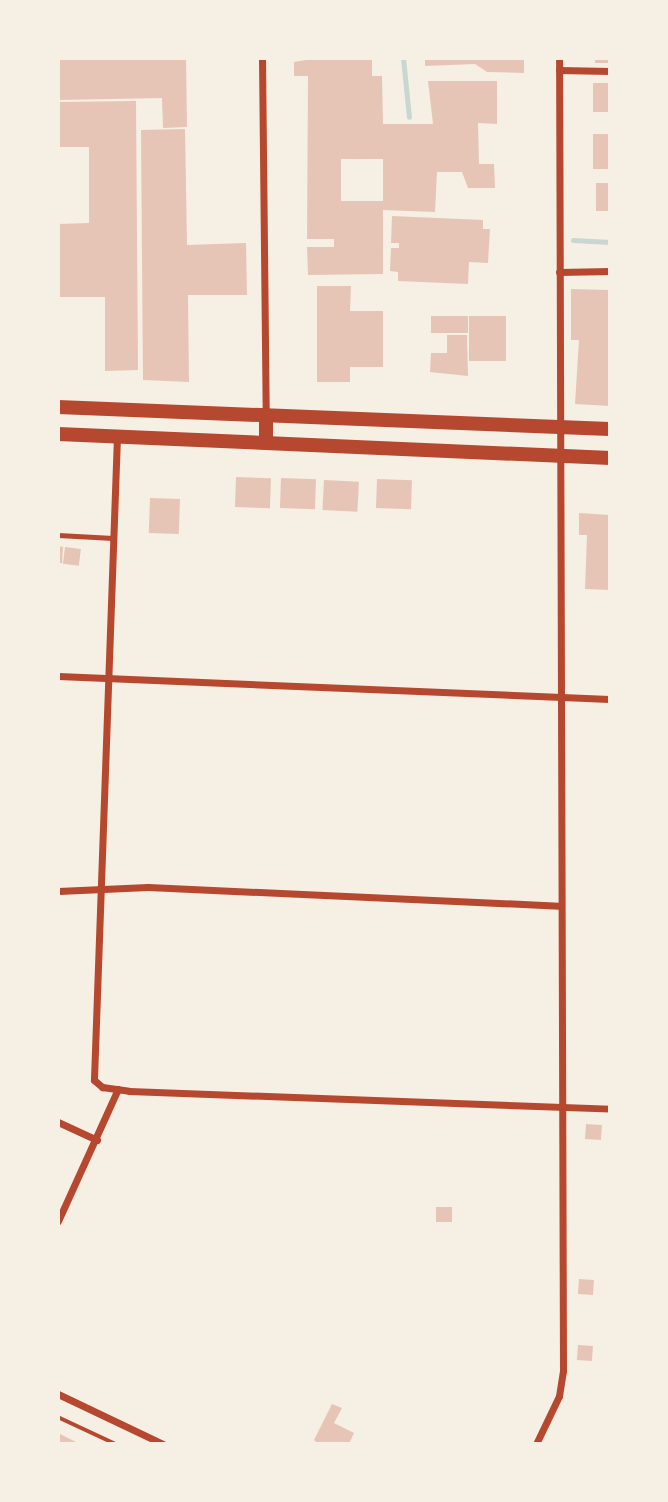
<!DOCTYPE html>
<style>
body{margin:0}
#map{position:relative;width:668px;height:1502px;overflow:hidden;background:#f6efe4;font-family:"Noto Sans",sans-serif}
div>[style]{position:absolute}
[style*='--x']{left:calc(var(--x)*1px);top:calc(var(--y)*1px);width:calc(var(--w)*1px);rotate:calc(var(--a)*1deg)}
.stream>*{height:5px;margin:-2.5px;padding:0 2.5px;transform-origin:2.5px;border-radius:2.5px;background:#c9d6d2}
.building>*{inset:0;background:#e6c5b7;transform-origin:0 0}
.path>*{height:3.5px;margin:-1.75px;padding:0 1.75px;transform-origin:1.75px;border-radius:1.75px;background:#b5482f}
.service>*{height:5px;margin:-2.5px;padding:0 2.5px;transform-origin:2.5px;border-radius:2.5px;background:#b5482f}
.minor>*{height:7px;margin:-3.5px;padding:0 3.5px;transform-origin:3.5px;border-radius:3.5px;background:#b5482f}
.secondary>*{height:14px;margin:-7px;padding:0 7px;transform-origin:7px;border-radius:7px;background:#b5482f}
span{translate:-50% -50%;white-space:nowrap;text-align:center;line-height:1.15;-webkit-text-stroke:6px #f6efe4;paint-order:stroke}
.frame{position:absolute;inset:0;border:60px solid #f6efe4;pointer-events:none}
</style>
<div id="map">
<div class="stream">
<div style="--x:403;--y:58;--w:59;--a:84.2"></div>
<div style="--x:573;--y:240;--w:37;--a:3"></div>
</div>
<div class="building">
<div style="clip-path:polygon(58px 58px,186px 58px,187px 127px,163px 128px,162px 98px,58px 100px)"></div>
<div style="clip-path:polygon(evenodd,318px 58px,372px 58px,372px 76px,382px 76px,383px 124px,433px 124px,428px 81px,497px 81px,497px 124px,478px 123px,479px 164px,494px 164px,495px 188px,468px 188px,462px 172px,437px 172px,435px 212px,383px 210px,383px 274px,308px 275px,307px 247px,334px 247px,334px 239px,307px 239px,308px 76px,294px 76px,294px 62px,318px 58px,341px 159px,383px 159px,383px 201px,341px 201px,341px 159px)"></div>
<div style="clip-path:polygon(425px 58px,524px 58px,524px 73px,487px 72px,475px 64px,425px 66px)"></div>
<div style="left:595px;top:58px;width:15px;height:5px"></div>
<div style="left:610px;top:83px;width:29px;height:17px;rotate:90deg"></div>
<div style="clip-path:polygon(136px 101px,138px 370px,105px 371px,105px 297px,58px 297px,58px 224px,89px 223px,89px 147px,58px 147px,58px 102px)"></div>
<div style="clip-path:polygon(185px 129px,187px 245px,246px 243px,247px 295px,188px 295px,189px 382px,143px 380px,141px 130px)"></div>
<div style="left:593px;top:134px;width:17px;height:35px"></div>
<div style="left:596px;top:183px;width:14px;height:28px"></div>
<div style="clip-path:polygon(392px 216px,483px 220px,483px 229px,490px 229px,488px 263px,469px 262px,468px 284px,398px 281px,398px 272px,390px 271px,391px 248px,399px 248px,399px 243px,391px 243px)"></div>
<div style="clip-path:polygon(317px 286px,351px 286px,350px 311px,383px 311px,383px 367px,350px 367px,350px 382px,317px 382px)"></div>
<div style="clip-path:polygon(571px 289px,610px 290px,610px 406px,575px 404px,579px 340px,571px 340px)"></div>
<div style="left:431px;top:316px;width:37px;height:17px"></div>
<div style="left:469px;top:316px;width:37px;height:45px"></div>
<div style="clip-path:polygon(447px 335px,467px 335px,468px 376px,430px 372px,431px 353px,447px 353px)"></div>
<div style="left:236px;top:477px;width:35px;height:30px;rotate:2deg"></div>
<div style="left:281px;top:478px;width:35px;height:30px;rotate:2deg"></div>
<div style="left:377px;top:479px;width:35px;height:29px;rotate:2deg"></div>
<div style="left:324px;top:480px;width:35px;height:30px;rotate:3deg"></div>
<div style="left:150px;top:498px;width:30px;height:35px;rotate:2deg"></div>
<div style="clip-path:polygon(579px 513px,610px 515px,610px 590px,585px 589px,587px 535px,579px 535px)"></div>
<div style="clip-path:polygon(58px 546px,63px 547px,62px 563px,58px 563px)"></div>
<div style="left:65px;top:547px;width:16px;height:17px;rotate:7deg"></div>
<div style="left:586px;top:1124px;width:16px;height:15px;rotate:4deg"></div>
<div style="left:436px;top:1207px;width:16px;height:15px"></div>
<div style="left:579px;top:1279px;width:15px;height:15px;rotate:4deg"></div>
<div style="left:578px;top:1345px;width:15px;height:15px;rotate:4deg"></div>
<div style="clip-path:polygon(332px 1404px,342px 1408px,334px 1423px,354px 1433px,349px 1444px,319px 1444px,314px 1440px)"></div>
<div style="clip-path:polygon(58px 1433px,76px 1442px,75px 1444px,58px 1444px)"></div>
</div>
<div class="path">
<div style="--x:58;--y:1417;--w:64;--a:25"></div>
</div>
<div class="service">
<div style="--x:58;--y:535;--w:55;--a:3.1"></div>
</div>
<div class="minor">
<div style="--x:262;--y:58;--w:357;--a:89.4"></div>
<div style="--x:559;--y:70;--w:51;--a:1.1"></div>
<div style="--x:559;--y:272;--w:51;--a:-1.1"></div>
<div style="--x:117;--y:436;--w:644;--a:92.05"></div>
<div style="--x:94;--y:1080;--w:11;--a:41"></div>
<div style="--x:102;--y:1087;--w:27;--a:8"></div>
<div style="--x:129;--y:1091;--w:481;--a:2.1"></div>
<div style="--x:58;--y:676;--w:552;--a:2.39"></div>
<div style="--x:58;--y:891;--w:90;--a:-2.5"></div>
<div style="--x:148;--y:887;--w:411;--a:2.6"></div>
<div style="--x:58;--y:1122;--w:43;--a:24.8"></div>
<div style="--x:58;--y:1221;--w:145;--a:-65.6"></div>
<div style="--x:58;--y:1394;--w:116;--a:25.5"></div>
<div style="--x:536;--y:1444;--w:53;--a:-64.4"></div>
<div style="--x:559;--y:1396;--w:25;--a:-81"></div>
<div style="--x:563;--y:1371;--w:1313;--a:-90.17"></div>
</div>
<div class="secondary">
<div style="--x:58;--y:407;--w:552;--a:2.28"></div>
<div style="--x:266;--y:415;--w:28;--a:90"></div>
<div style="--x:58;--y:434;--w:553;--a:2.49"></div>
</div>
<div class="frame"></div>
</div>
